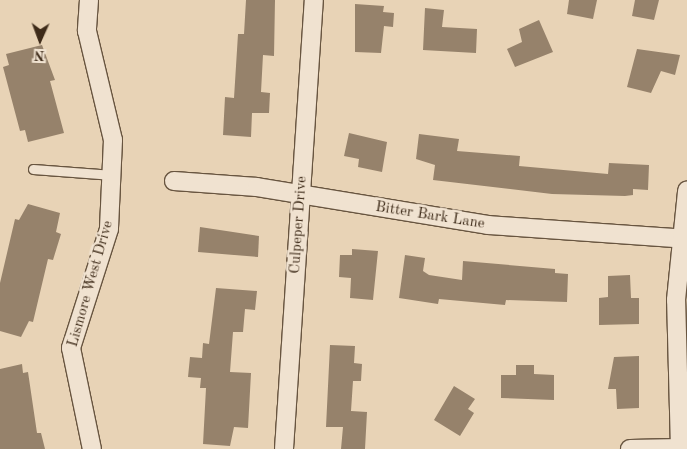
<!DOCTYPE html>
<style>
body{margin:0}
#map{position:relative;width:687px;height:449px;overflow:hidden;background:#e8d3b6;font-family:"Old Standard TT",serif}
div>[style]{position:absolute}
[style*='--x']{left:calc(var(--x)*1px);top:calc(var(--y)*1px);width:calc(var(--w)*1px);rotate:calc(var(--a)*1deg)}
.building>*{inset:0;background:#96826b}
.roads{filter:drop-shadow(1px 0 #685540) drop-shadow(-1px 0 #685540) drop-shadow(0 1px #685540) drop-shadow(0 -1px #685540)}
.lane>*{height:9px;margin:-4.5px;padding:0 4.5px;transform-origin:4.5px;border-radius:4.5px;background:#f0e2d0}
.street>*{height:18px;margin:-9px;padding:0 9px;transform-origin:9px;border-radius:9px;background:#f0e2d0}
span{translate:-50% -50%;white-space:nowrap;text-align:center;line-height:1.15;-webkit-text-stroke:5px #f0e2d0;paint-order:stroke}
.street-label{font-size:15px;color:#3e2b19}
.north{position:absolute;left:15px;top:15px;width:50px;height:50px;-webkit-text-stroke:4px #f0e2d0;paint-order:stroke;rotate:182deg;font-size:14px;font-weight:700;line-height:20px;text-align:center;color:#3e2b19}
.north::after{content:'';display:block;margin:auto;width:18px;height:22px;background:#3e2b19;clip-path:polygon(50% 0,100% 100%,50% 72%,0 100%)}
</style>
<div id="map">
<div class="building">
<div style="clip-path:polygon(246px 0,275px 0,274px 56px,263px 55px,261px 92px,270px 93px,269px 113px,252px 113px,251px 137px,223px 135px,225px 97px,234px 98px,238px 34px,244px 34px)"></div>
<div style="clip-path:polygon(569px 0,597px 0,593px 19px,567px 14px)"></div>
<div style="clip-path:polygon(635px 0,659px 0,654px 20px,632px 16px)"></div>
<div style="clip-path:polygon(355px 4px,384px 6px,383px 12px,394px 13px,393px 27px,384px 26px,381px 53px,355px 52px)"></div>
<div style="clip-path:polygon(425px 8px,444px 10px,442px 27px,477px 29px,476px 53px,423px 50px)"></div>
<div style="clip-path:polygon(539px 20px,553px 52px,515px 67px,507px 49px,522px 42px,519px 29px)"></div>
<div style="clip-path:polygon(42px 45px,55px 80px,50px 81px,64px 133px,28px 142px,25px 130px,20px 131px,3px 67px,9px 65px,6px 54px)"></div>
<div style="clip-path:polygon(637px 49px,680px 55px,675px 75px,661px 71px,651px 93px,627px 87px)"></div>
<div style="clip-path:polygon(349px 133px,387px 142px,382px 172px,358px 167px,359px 159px,344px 156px)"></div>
<div style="clip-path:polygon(419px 134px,459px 139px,457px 151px,520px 156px,519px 166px,608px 174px,609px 163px,649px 165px,648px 190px,633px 189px,633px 195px,625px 196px,552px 194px,433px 180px,435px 165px,416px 159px)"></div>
<div style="clip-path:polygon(28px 204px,60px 213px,56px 232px,61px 234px,53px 260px,48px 259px,33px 322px,29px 321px,21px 337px,0 331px,0 283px,15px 219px,19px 220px)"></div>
<div style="clip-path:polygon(200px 227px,259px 236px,258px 257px,198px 252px)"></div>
<div style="clip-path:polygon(352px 249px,378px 251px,373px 300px,350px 298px,351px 278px,339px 277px,340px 255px,352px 255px)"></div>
<div style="clip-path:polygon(405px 255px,425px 258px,423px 271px,429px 275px,462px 280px,463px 261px,555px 269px,555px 273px,568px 274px,567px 302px,506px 300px,505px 305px,439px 299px,438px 304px,399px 298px)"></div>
<div style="clip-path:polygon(630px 275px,631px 298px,639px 298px,639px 324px,599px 325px,599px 298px,608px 297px,608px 276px)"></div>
<div style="clip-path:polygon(216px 288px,257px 291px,255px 310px,245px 309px,243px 332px,233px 332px,230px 372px,251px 373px,248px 428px,234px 427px,230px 446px,203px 444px,206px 388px,200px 388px,201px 378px,188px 377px,190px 357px,202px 358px,203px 343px,209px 344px)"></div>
<div style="clip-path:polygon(330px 345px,355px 346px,354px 363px,362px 364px,361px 381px,353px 381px,351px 411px,367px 412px,365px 449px,341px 449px,343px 427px,326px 427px)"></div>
<div style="clip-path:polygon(639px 356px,639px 408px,617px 409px,616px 389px,608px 389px,614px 357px)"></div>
<div style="clip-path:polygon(22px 364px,23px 373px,28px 372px,37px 433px,41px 433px,45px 449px,0 449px,0 369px)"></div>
<div style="clip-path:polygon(516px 365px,534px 365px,534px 374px,554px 375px,554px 400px,501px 398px,501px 375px,516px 375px)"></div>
<div style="clip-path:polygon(454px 386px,475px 399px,468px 409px,474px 413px,460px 436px,434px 420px)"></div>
</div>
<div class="roads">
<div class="lane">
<div style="--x:33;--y:169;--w:80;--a:4.3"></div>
</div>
<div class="street">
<div style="--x:89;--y:0;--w:31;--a:94"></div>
<div style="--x:87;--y:31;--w:112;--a:76.6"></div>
<div style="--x:113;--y:140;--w:89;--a:92.6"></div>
<div style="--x:109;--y:229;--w:125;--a:107.7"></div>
<div style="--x:71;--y:348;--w:103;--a:78.3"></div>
<div style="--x:174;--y:181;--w:83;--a:4.1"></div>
<div style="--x:257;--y:187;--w:234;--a:9.3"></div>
<div style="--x:488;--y:225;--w:199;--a:4"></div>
<div style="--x:284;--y:449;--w:450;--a:-86.2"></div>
<div style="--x:630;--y:449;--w:50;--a:-1.1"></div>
<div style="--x:680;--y:449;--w:149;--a:-91.5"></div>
<div style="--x:676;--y:300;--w:110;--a:-84.2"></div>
</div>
</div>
<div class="street-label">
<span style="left:430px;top:216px;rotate:9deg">Bitter Bark Lane</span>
<span style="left:299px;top:225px;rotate:-86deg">Culpeper Drive</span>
<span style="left:91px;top:284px;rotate:-74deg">Lismore West Drive</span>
</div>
<div class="north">N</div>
</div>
